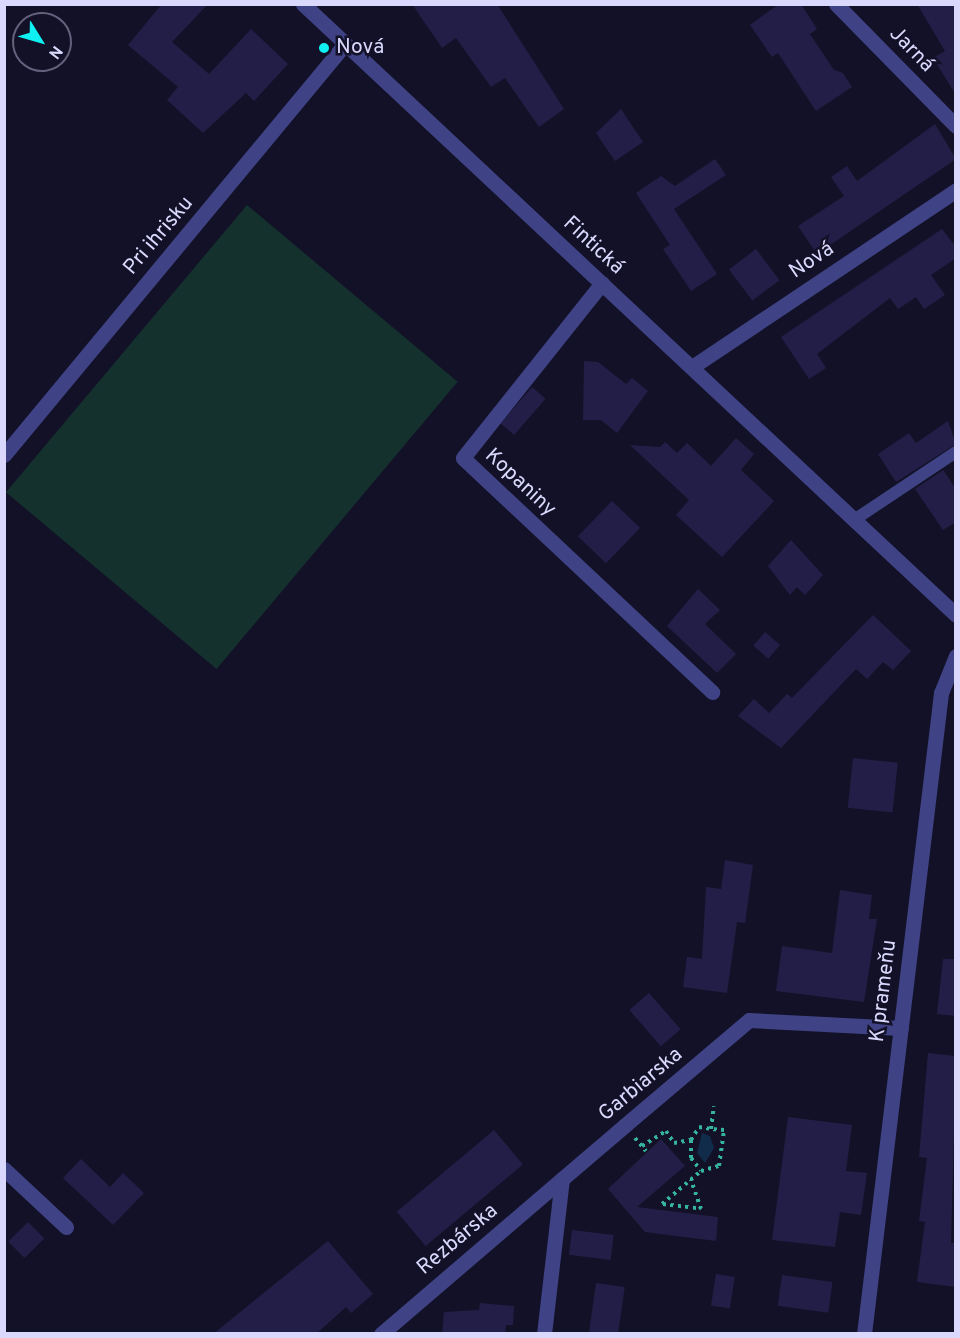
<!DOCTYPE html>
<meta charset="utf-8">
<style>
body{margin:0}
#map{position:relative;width:960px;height:1338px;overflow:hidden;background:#131127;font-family:Overpass,sans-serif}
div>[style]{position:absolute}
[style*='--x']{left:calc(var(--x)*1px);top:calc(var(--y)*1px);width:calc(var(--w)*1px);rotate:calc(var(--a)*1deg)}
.green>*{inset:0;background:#14312e;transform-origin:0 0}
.water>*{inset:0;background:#112c4b}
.building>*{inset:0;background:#231e47;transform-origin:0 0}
.path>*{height:4px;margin-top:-2px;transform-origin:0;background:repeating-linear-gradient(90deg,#36b4a2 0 3px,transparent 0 7.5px)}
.service>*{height:12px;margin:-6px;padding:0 6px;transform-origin:6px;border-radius:6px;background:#3f4284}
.minor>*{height:15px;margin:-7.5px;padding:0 7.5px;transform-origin:7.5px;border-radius:7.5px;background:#3f4284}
.tertiary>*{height:15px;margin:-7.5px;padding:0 7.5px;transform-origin:7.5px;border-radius:7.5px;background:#3f4284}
.dots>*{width:16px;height:16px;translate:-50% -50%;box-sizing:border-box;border:3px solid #131127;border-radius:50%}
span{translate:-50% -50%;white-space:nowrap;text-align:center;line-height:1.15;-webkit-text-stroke:5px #131127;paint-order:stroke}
.poi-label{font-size:21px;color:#dad9fd}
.left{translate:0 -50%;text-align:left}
.street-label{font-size:21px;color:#dad9fd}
.frame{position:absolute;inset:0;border:6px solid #dad9fd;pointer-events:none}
.north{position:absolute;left:12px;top:12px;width:60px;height:60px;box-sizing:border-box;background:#131127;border:2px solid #63617d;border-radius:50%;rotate:127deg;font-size:16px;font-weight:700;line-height:24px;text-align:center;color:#dad9fd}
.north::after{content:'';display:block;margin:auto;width:21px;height:27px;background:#0ff0f3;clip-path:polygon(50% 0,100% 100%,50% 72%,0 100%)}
</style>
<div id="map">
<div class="green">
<div style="left:247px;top:205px;width:275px;height:375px;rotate:40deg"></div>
</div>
<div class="water">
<div style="clip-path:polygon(702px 1133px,710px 1136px,714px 1148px,705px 1163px,697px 1153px)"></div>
</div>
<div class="building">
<div style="clip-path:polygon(162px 4px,208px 4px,172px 42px,209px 74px,251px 29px,288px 64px,254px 101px,246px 93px,203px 133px,167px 100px,178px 87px,128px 45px)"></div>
<div style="clip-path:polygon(412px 4px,497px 4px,564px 109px,539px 127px,505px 78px,491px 87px,456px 38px,442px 48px)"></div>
<div style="clip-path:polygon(779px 4px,801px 4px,817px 29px,810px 34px,834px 70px,843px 73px,852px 87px,816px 111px,778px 53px,772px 57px,750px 25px)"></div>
<div style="clip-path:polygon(917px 4px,956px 4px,956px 95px,933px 58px,945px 51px)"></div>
<div style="clip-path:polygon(621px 109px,643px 142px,615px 161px,596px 133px)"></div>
<div style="clip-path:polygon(935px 124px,956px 159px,817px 254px,798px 226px,844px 196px,831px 177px,847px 166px,857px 181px)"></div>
<div style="clip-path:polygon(715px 159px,726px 175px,674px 209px,717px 274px,691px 291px,663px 249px,670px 245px,636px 193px,661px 176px,675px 186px)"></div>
<div style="clip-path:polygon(942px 229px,956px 247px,956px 258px,931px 275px,945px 295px,924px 309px,916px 297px,898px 309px,890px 298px,817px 354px,826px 368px,809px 379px,781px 337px)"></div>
<div style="left:756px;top:249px;width:39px;height:34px;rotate:53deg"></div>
<div style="clip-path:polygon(584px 361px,598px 362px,626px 384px,632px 378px,648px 391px,617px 433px,601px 420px,583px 420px)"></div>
<div style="left:532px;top:387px;width:18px;height:48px;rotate:41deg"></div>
<div style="clip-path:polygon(948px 421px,956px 444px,896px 482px,878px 454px,909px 433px,916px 443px)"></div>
<div style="clip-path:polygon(736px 438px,754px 454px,741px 470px,774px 501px,722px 557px,676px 515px,689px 500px,630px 445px,660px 447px,665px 442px,677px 453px,687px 443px,711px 466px)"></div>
<div style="clip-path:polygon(943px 470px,956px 489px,956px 522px,943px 530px,915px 489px)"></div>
<div style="left:612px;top:501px;width:39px;height:49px;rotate:44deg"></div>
<div style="clip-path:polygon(791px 540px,823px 575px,805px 595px,797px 587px,790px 595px,768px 566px)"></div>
<div style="clip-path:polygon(698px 589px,720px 610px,705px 624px,736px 654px,717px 673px,667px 626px)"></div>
<div style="clip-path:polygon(873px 615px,911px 651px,893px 670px,883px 662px,867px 679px,856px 669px,781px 748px,738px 716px,754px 699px,769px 713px,787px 694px,792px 698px)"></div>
<div style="left:765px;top:632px;width:20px;height:18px;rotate:41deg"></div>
<div style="left:853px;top:758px;width:45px;height:50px;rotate:6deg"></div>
<div style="clip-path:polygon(725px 860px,753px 865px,745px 923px,737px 922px,727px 993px,683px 987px,687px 957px,702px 959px,706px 887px,721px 889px)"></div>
<div style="clip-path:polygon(840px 890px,872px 895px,869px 919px,877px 919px,864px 1002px,776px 991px,782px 946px,832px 953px)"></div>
<div style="clip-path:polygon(943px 959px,956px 959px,956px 1016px,937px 1014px)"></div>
<div style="left:649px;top:993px;width:48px;height:26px;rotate:49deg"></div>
<div style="clip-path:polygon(928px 1053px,956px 1056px,951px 1243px,956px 1243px,956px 1287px,917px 1282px,925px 1222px,919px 1221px,927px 1158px,919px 1157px)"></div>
<div style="clip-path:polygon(788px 1117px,852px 1125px,846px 1171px,867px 1173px,861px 1215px,840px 1212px,835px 1247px,772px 1240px)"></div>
<div style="left:494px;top:1130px;width:45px;height:127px;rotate:50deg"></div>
<div style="clip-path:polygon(661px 1139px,685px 1166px,637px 1207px,718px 1217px,716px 1241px,645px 1232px,608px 1189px)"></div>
<div style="clip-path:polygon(81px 1159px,110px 1187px,123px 1173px,144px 1193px,113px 1225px,63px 1178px)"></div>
<div style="left:28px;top:1222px;width:23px;height:28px;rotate:45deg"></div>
<div style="left:572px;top:1230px;width:42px;height:25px;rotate:7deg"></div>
<div style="clip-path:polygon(328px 1241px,373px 1294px,351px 1313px,346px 1307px,316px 1334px,213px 1334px)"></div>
<div style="left:716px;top:1274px;width:19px;height:32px;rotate:9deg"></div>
<div style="left:782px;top:1275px;width:51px;height:31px;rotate:8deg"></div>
<div style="left:596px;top:1283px;width:29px;height:51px;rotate:8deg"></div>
<div style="clip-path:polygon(480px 1303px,514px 1306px,513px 1325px,506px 1325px,505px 1334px,442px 1334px,444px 1312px,479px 1310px)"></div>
</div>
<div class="path">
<div style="--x:635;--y:1138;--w:17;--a:50"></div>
<div style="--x:691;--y:1140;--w:18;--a:90"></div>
<div style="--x:691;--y:1158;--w:16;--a:52"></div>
<div style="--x:642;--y:1146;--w:28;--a:-32"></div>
<div style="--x:666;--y:1131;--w:14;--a:56"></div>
<div style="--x:674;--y:1143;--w:17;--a:-10"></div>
<div style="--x:691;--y:1140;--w:15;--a:-58"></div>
<div style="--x:699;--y:1127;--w:12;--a:9"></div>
<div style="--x:711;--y:1129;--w:23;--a:-83"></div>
<div style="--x:662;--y:1204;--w:51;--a:-40.2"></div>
<div style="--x:701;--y:1171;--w:19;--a:-16"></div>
<div style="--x:719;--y:1166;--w:36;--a:-82"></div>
<div style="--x:724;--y:1130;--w:13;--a:-176"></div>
<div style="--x:663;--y:1204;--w:38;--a:7"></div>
<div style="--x:701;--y:1209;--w:31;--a:-109"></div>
</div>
<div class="service">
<div style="--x:854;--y:520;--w:123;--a:-33.7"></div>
</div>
<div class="minor">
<div style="--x:836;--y:4;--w:171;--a:45.5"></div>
<div style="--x:602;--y:283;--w:223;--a:128.5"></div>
<div style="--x:463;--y:458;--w:342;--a:43.2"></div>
<div style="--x:692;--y:367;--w:318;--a:-33.8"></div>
<div style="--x:4;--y:455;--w:534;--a:-50.32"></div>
<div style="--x:4;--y:1169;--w:85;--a:43.1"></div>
<div style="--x:381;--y:1334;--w:238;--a:-40.6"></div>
<div style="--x:544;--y:1334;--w:156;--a:-83.4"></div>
<div style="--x:562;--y:1179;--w:82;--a:-40.5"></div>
<div style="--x:624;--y:1126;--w:164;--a:-40.3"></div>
<div style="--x:749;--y:1020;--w:152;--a:3"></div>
<div style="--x:864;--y:1334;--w:646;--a:-83.15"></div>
<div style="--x:941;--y:693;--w:40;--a:-68"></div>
</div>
<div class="tertiary">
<div style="--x:303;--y:4;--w:894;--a:43.1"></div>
</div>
<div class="dots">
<div style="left:324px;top:48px;background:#0ff0f3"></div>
</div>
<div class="poi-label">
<span class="left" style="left:336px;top:48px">Nová</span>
</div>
<div class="street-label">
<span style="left:911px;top:50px;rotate:46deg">Jarná</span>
<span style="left:159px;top:236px;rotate:-50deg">Pri ihrisku</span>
<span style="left:593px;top:246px;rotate:43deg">Fintická</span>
<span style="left:812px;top:261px;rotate:-34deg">Nová</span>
<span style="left:520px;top:483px;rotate:43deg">Kopaniny</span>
<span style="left:884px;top:991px;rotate:-83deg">K prameňu</span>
<span style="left:641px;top:1085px;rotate:-40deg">Garbiarska</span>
<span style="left:458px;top:1240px;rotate:-40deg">Rezbárska</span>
</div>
<div class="frame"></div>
<div class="north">N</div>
</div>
